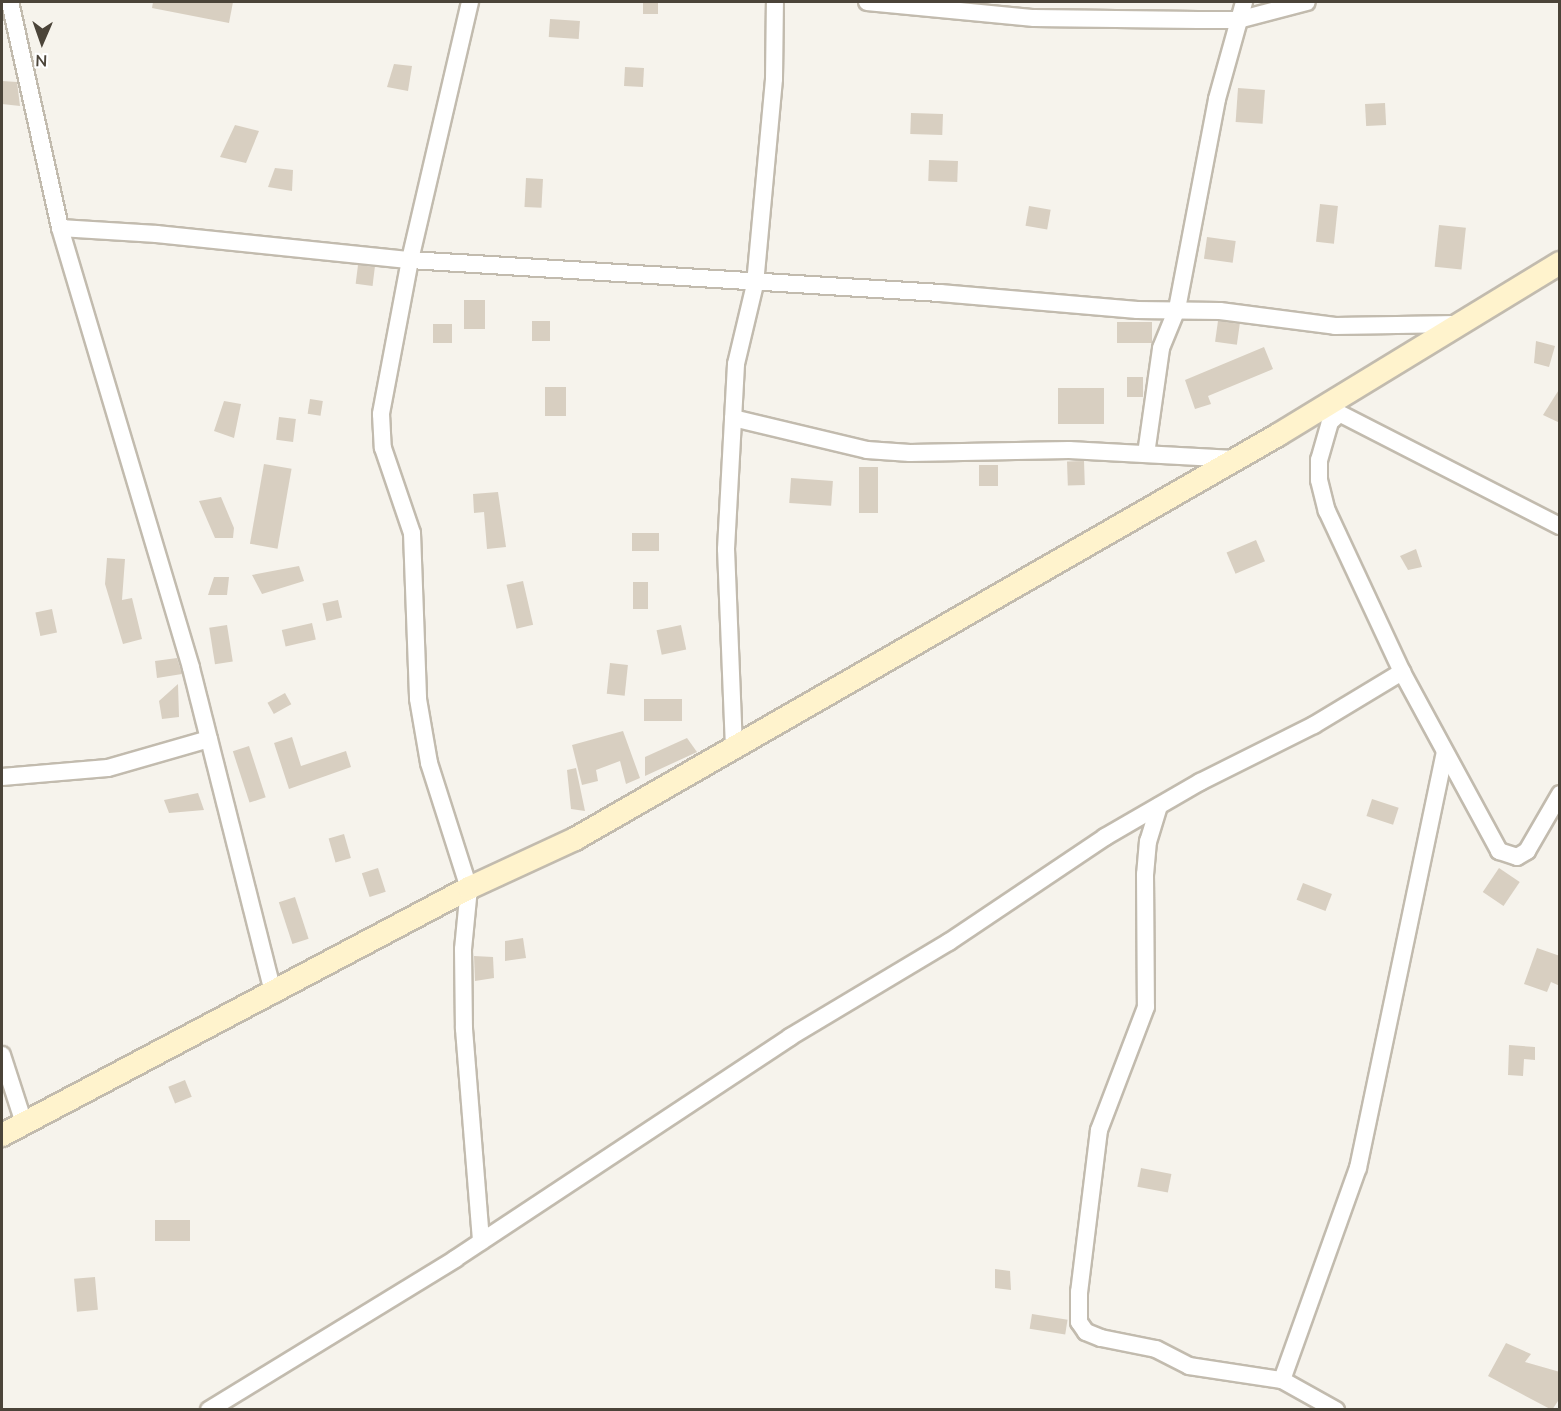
<!DOCTYPE html>
<style>
body{margin:0}
#map{position:relative;width:1561px;height:1411px;overflow:hidden;background:#f6f3ec;font-family:"Nunito Sans",sans-serif}
div>[style]{position:absolute}
[style*='--x']{left:calc(var(--x)*1px);top:calc(var(--y)*1px);width:calc(var(--w)*1px);rotate:calc(var(--a)*1deg)}
.building>*{inset:0;background:#d8cfc1;transform-origin:0 0}
.roads{filter:drop-shadow(2px 0 #c2bbae) drop-shadow(-2px 0 #c2bbae) drop-shadow(0 2px #c2bbae) drop-shadow(0 -2px #c2bbae)}
.street>*{height:16px;margin:-8px;padding:0 8px;transform-origin:8px;border-radius:8px;background:#fff}
.secondary>*{height:22px;margin:-11px;padding:0 11px;transform-origin:11px;border-radius:11px;background:#fff3cd}
span{translate:-50% -50%;white-space:nowrap;text-align:center;line-height:1.15;-webkit-text-stroke:5px #fff;paint-order:stroke}
.frame{position:absolute;inset:0;border:3px solid #4b4439;pointer-events:none}
.north{position:absolute;left:12px;top:12px;width:60px;height:60px;-webkit-text-stroke:4px #fff;paint-order:stroke;rotate:182deg;font-size:16px;font-weight:700;line-height:24px;text-align:center;color:#4b4439}
.north::after{content:'';display:block;margin:auto;width:21px;height:27px;background:#4b4439;clip-path:polygon(50% 0,100% 100%,50% 72%,0 100%)}
</style>
<div id="map">
<div class="building">
<div style="clip-path:polygon(153px 2px,233px 2px,229px 23px,152px 8px)"></div>
<div style="left:643px;top:2px;width:15px;height:12px"></div>
<div style="left:550px;top:19px;width:30px;height:18px;rotate:4deg"></div>
<div style="clip-path:polygon(394px 64px,412px 66px,408px 91px,387px 87px)"></div>
<div style="left:625px;top:67px;width:19px;height:19px;rotate:3deg"></div>
<div style="clip-path:polygon(2px 81px,17px 82px,20px 106px,2px 104px)"></div>
<div style="left:1238px;top:88px;width:27px;height:34px;rotate:4deg"></div>
<div style="left:1385px;top:103px;width:22px;height:20px;rotate:87deg"></div>
<div style="left:911px;top:113px;width:32px;height:21px;rotate:2deg"></div>
<div style="clip-path:polygon(235px 125px,259px 131px,246px 163px,220px 157px)"></div>
<div style="left:929px;top:160px;width:29px;height:21px;rotate:2deg"></div>
<div style="clip-path:polygon(275px 168px,293px 170px,292px 191px,268px 187px)"></div>
<div style="left:526px;top:178px;width:17px;height:29px;rotate:3deg"></div>
<div style="left:1320px;top:204px;width:18px;height:38px;rotate:6deg"></div>
<div style="left:1029px;top:206px;width:22px;height:20px;rotate:10deg"></div>
<div style="left:1439px;top:225px;width:27px;height:42px;rotate:6deg"></div>
<div style="left:1207px;top:237px;width:29px;height:22px;rotate:8deg"></div>
<div style="left:358px;top:265px;width:17px;height:19px;rotate:7deg"></div>
<div style="left:464px;top:300px;width:21px;height:29px"></div>
<div style="left:532px;top:321px;width:18px;height:20px"></div>
<div style="left:1218px;top:321px;width:22px;height:21px;rotate:8deg"></div>
<div style="left:1117px;top:322px;width:35px;height:21px"></div>
<div style="left:433px;top:324px;width:19px;height:19px"></div>
<div style="clip-path:polygon(1536px 341px,1555px 346px,1549px 367px,1534px 363px)"></div>
<div style="clip-path:polygon(1264px 347px,1273px 369px,1208px 396px,1211px 404px,1195px 409px,1185px 380px)"></div>
<div style="left:1127px;top:377px;width:16px;height:20px"></div>
<div style="left:545px;top:387px;width:21px;height:29px"></div>
<div style="left:1104px;top:388px;width:36px;height:46px;rotate:90deg"></div>
<div style="clip-path:polygon(1560px 388px,1560px 423px,1543px 415px)"></div>
<div style="left:310px;top:399px;width:13px;height:15px;rotate:9deg"></div>
<div style="clip-path:polygon(224px 401px,241px 404px,234px 438px,214px 431px)"></div>
<div style="left:279px;top:417px;width:17px;height:23px;rotate:7deg"></div>
<div style="left:1084px;top:461px;width:24px;height:17px;rotate:88deg"></div>
<div style="left:264px;top:464px;width:28px;height:81px;rotate:10deg"></div>
<div style="left:979px;top:465px;width:19px;height:21px"></div>
<div style="left:859px;top:467px;width:19px;height:46px"></div>
<div style="left:791px;top:478px;width:42px;height:25px;rotate:4deg"></div>
<div style="clip-path:polygon(498px 492px,506px 547px,487px 549px,484px 512px,474px 513px,473px 494px)"></div>
<div style="clip-path:polygon(221px 497px,234px 528px,233px 538px,215px 538px,199px 501px)"></div>
<div style="left:632px;top:533px;width:27px;height:18px"></div>
<div style="left:1256px;top:540px;width:23px;height:32px;rotate:67deg"></div>
<div style="clip-path:polygon(1416px 549px,1422px 567px,1408px 570px,1400px 556px)"></div>
<div style="clip-path:polygon(107px 558px,125px 559px,122px 600px,132px 598px,142px 639px,123px 644px,105px 584px)"></div>
<div style="clip-path:polygon(299px 566px,304px 581px,262px 594px,252px 575px)"></div>
<div style="clip-path:polygon(214px 577px,229px 577px,227px 595px,208px 595px)"></div>
<div style="left:523px;top:581px;width:45px;height:17px;rotate:77deg"></div>
<div style="left:633px;top:582px;width:15px;height:27px"></div>
<div style="left:338px;top:600px;width:18px;height:16px;rotate:77deg"></div>
<div style="left:52px;top:609px;width:24px;height:17px;rotate:78deg"></div>
<div style="left:312px;top:623px;width:17px;height:31px;rotate:77deg"></div>
<div style="left:227px;top:625px;width:37px;height:18px;rotate:81deg"></div>
<div style="left:681px;top:625px;width:25px;height:25px;rotate:78deg"></div>
<div style="clip-path:polygon(177px 658px,182px 674px,157px 678px,155px 661px)"></div>
<div style="left:610px;top:663px;width:18px;height:31px;rotate:6deg"></div>
<div style="clip-path:polygon(178px 684px,179px 717px,162px 719px,159px 701px)"></div>
<div style="left:285px;top:693px;width:13px;height:20px;rotate:61deg"></div>
<div style="left:682px;top:699px;width:22px;height:38px;rotate:90deg"></div>
<div style="clip-path:polygon(623px 731px,640px 778px,626px 784px,620px 761px,596px 770px,598px 781px,582px 785px,572px 745px)"></div>
<div style="clip-path:polygon(292px 737px,301px 766px,346px 751px,351px 767px,289px 789px,274px 743px)"></div>
<div style="clip-path:polygon(687px 738px,697px 752px,645px 776px,645px 757px)"></div>
<div style="left:249px;top:746px;width:54px;height:17px;rotate:72deg"></div>
<div style="clip-path:polygon(576px 768px,585px 811px,571px 809px,567px 770px)"></div>
<div style="clip-path:polygon(198px 793px,204px 810px,169px 813px,164px 800px)"></div>
<div style="left:1372px;top:799px;width:28px;height:18px;rotate:18deg"></div>
<div style="left:344px;top:834px;width:25px;height:16px;rotate:74deg"></div>
<div style="left:378px;top:868px;width:25px;height:17px;rotate:72deg"></div>
<div style="left:1499px;top:868px;width:25px;height:29px;rotate:34deg"></div>
<div style="left:1303px;top:883px;width:31px;height:18px;rotate:21deg"></div>
<div style="left:295px;top:897px;width:44px;height:17px;rotate:72deg"></div>
<div style="clip-path:polygon(523px 938px,526px 958px,505px 961px,505px 941px)"></div>
<div style="clip-path:polygon(1537px 948px,1560px 956px,1560px 986px,1551px 982px,1547px 992px,1524px 984px)"></div>
<div style="clip-path:polygon(474px 956px,493px 957px,494px 978px,475px 981px)"></div>
<div style="clip-path:polygon(1509px 1045px,1535px 1047px,1535px 1060px,1524px 1059px,1523px 1076px,1508px 1075px)"></div>
<div style="left:185px;top:1080px;width:18px;height:18px;rotate:68deg"></div>
<div style="left:1141px;top:1168px;width:31px;height:19px;rotate:11deg"></div>
<div style="left:155px;top:1220px;width:35px;height:21px"></div>
<div style="clip-path:polygon(995px 1269px,1010px 1271px,1011px 1290px,995px 1288px)"></div>
<div style="left:95px;top:1277px;width:33px;height:21px;rotate:85deg"></div>
<div style="left:1032px;top:1314px;width:36px;height:15px;rotate:9deg"></div>
<div style="clip-path:polygon(1506px 1343px,1531px 1354px,1525px 1362px,1560px 1372px,1560px 1398px,1552px 1410px,1488px 1376px)"></div>
</div>
<div class="roads">
<div class="street">
<div style="--x:10;--y:2;--w:231;--a:77.5"></div>
<div style="--x:60;--y:228;--w:459;--a:73.4"></div>
<div style="--x:191;--y:668;--w:337;--a:75.8"></div>
<div style="--x:470;--y:2;--w:265;--a:103.1"></div>
<div style="--x:410;--y:260;--w:157;--a:100.7"></div>
<div style="--x:381;--y:414;--w:34;--a:87"></div>
<div style="--x:383;--y:448;--w:90;--a:71.2"></div>
<div style="--x:412;--y:533;--w:166;--a:87.9"></div>
<div style="--x:418;--y:699;--w:65;--a:80.2"></div>
<div style="--x:429;--y:763;--w:131;--a:72.3"></div>
<div style="--x:469;--y:888;--w:61;--a:95.6"></div>
<div style="--x:463;--y:949;--w:80;--a:89.3"></div>
<div style="--x:464;--y:1029;--w:213;--a:85.4"></div>
<div style="--x:867;--y:2;--w:168;--a:5.5"></div>
<div style="--x:1034;--y:18;--w:164;--a:0.7"></div>
<div style="--x:1198;--y:20;--w:40;--a:0"></div>
<div style="--x:1238;--y:20;--w:71;--a:-14.6"></div>
<div style="--x:60;--y:228;--w:97;--a:3.5"></div>
<div style="--x:157;--y:234;--w:254;--a:5.9"></div>
<div style="--x:410;--y:260;--w:531;--a:3.56"></div>
<div style="--x:940;--y:293;--w:198;--a:4.9"></div>
<div style="--x:1137;--y:310;--w:83;--a:0.7"></div>
<div style="--x:1220;--y:311;--w:116;--a:7.4"></div>
<div style="--x:1335;--y:326;--w:121;--a:-0.9"></div>
<div style="--x:1331;--y:409;--w:257;--a:27.1"></div>
<div style="--x:1338;--y:415;--w:11;--a:139"></div>
<div style="--x:1330;--y:422;--w:40;--a:106"></div>
<div style="--x:1319;--y:460;--w:20;--a:90"></div>
<div style="--x:1319;--y:480;--w:32;--a:76"></div>
<div style="--x:1327;--y:511;--w:178;--a:65"></div>
<div style="--x:1402;--y:672;--w:204;--a:61.5"></div>
<div style="--x:1499;--y:851;--w:19;--a:18"></div>
<div style="--x:1517;--y:857;--w:12;--a:-31"></div>
<div style="--x:1527;--y:851;--w:66;--a:-59.9"></div>
<div style="--x:733;--y:418;--w:138;--a:13.4"></div>
<div style="--x:867;--y:450;--w:43;--a:4"></div>
<div style="--x:910;--y:453;--w:159;--a:-1.1"></div>
<div style="--x:1069;--y:450;--w:168;--a:3.1"></div>
<div style="--x:1146;--y:454;--w:107;--a:-81.9"></div>
<div style="--x:1161;--y:348;--w:42;--a:-67.7"></div>
<div style="--x:1177;--y:309;--w:214;--a:-79.2"></div>
<div style="--x:1217;--y:99;--w:101;--a:-74.4"></div>
<div style="--x:734;--y:748;--w:199;--a:-92.3"></div>
<div style="--x:726;--y:549;--w:185;--a:-86.9"></div>
<div style="--x:736;--y:364;--w:82;--a:-76.6"></div>
<div style="--x:755;--y:284;--w:206;--a:-84.7"></div>
<div style="--x:774;--y:79;--w:77;--a:-89.3"></div>
<div style="--x:2;--y:777;--w:106;--a:-4.9"></div>
<div style="--x:108;--y:768;--w:105;--a:-16"></div>
<div style="--x:1159;--y:806;--w:37;--a:107"></div>
<div style="--x:1148;--y:841;--w:33;--a:95"></div>
<div style="--x:1145;--y:874;--w:133;--a:89.6"></div>
<div style="--x:1146;--y:1007;--w:132;--a:110.9"></div>
<div style="--x:1099;--y:1130;--w:163;--a:97"></div>
<div style="--x:1079;--y:1292;--w:30;--a:90"></div>
<div style="--x:1079;--y:1322;--w:12;--a:55"></div>
<div style="--x:1086;--y:1332;--w:16;--a:22"></div>
<div style="--x:1101;--y:1338;--w:56;--a:11.3"></div>
<div style="--x:1156;--y:1349;--w:37;--a:27"></div>
<div style="--x:1189;--y:1366;--w:94;--a:8.6"></div>
<div style="--x:1282;--y:1380;--w:62;--a:29.1"></div>
<div style="--x:2;--y:1055;--w:71;--a:72.1"></div>
<div style="--x:1282;--y:1380;--w:225;--a:-70.3"></div>
<div style="--x:1358;--y:1168;--w:424;--a:-78.2"></div>
<div style="--x:209;--y:1410;--w:289;--a:-31.5"></div>
<div style="--x:455;--y:1259;--w:402;--a:-33.5"></div>
<div style="--x:790;--y:1037;--w:185;--a:-30.9"></div>
<div style="--x:949;--y:942;--w:188;--a:-33.9"></div>
<div style="--x:1105;--y:837;--w:110;--a:-30.1"></div>
<div style="--x:1200;--y:782;--w:127;--a:-26.6"></div>
<div style="--x:1314;--y:725;--w:103;--a:-31.1"></div>
</div>
<div class="secondary">
<div style="--x:2;--y:1135;--w:528;--a:-27.87"></div>
<div style="--x:469;--y:888;--w:117;--a:-24.8"></div>
<div style="--x:575;--y:839;--w:811;--a:-29.89"></div>
<div style="--x:1278;--y:435;--w:330;--a:-31.4"></div>
</div>
</div>
<div class="frame"></div>
<div class="north">N</div>
</div>
